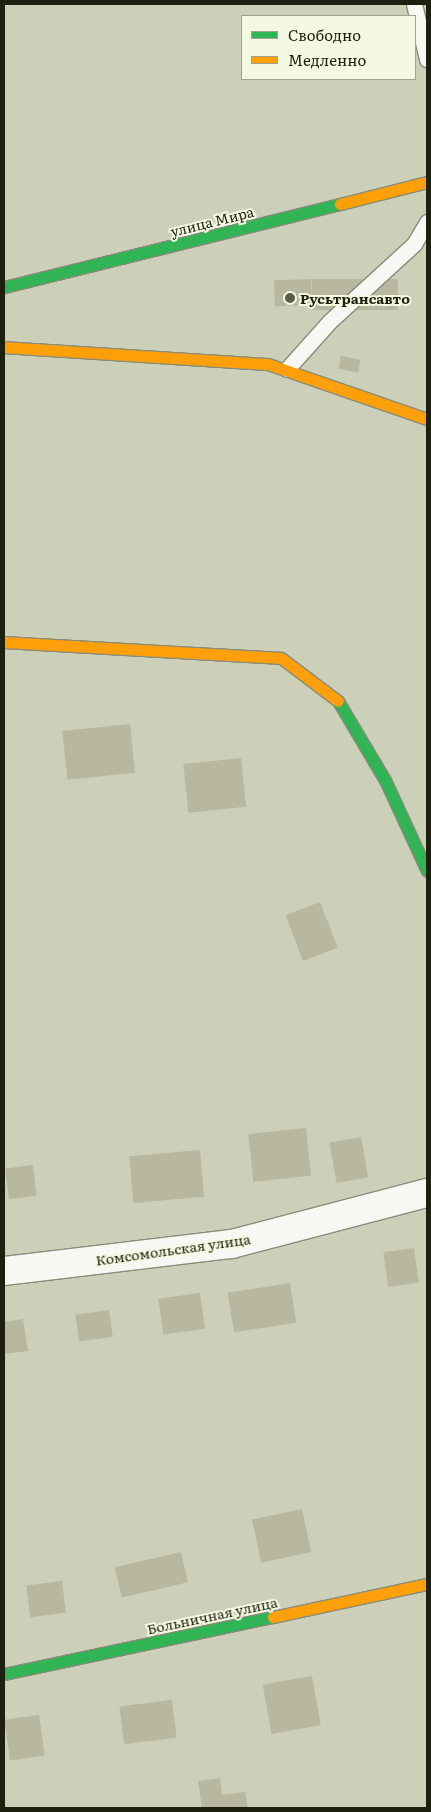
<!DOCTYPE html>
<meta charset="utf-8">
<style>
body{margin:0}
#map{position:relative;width:431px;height:1812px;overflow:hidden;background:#ccd0b8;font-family:Literata,serif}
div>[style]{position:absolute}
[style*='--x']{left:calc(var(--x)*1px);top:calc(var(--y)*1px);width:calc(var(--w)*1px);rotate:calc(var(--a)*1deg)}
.building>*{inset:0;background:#b8b79f;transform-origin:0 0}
.roads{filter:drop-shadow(1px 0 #898c79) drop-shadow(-1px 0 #898c79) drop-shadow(0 1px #898c79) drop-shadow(0 -1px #898c79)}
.lane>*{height:15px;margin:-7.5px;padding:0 7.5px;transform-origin:7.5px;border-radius:7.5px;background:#f7f8f4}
.street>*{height:28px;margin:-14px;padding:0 14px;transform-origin:14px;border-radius:14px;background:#f7f8f4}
.fast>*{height:11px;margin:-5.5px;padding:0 5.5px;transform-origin:5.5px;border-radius:5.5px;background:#30b455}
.slow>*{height:11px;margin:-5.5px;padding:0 5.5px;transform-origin:5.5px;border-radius:5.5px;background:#ff9f0a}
.dots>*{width:14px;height:14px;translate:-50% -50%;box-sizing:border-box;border:2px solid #f4f9e2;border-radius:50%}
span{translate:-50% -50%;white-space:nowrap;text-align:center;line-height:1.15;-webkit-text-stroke:4px #f4f9e2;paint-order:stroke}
.street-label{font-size:14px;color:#1d200f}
.poi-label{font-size:14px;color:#1d200f;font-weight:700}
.left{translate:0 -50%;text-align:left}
.frame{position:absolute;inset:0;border:5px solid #1d200f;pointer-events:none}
.legend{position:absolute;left:241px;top:15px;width:175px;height:65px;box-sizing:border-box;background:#f4f9e2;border:1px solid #9ea28e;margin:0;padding:6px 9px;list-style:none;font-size:15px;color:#1d200f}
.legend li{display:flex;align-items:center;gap:10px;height:25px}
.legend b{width:25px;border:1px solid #9ea28e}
</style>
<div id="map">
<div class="building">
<div style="left:311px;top:279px;width:26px;height:37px;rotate:88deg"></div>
<div style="left:312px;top:279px;width:86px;height:31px"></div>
<div style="left:341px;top:356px;width:20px;height:13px;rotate:11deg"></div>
<div style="left:130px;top:724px;width:49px;height:68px;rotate:84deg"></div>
<div style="left:241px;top:758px;width:49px;height:58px;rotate:84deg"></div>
<div style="left:320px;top:902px;width:49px;height:37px;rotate:69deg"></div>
<div style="left:306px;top:1128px;width:48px;height:58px;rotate:84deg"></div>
<div style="left:361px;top:1137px;width:41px;height:32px;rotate:80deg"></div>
<div style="left:200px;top:1150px;width:47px;height:71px;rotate:85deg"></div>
<div style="left:33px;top:1165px;width:31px;height:28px;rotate:83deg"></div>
<div style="left:414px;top:1248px;width:35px;height:31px;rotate:82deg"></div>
<div style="left:290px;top:1283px;width:40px;height:63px;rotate:81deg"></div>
<div style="left:200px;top:1293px;width:36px;height:42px;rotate:82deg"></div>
<div style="left:109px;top:1310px;width:27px;height:34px;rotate:82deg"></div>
<div style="clip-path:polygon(23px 1319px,28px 1351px,4px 1354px,4px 1322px)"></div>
<div style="left:302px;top:1509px;width:44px;height:51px;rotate:78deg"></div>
<div style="left:181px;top:1552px;width:31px;height:68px;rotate:77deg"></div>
<div style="left:62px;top:1581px;width:32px;height:36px;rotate:83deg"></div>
<div style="left:312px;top:1676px;width:50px;height:50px;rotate:80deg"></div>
<div style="left:172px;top:1700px;width:38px;height:53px;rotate:83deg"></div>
<div style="left:39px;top:1715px;width:41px;height:35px;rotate:82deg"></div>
<div style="clip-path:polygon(220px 1778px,222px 1795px,245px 1792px,248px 1808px,202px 1808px,198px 1781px)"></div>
</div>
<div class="roads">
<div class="lane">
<div style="--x:414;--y:4;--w:57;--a:76.7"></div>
<div style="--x:287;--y:369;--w:64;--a:-48.1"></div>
<div style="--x:330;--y:321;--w:114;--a:-42.5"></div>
<div style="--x:414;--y:244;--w:26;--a:-59"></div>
</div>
<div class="street">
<div style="--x:4;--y:1271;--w:230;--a:-6.8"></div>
<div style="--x:232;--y:1244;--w:202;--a:-14.7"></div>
</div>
<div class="fast">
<div style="--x:4;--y:287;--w:346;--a:-13.9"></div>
<div style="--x:338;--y:701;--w:92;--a:59.3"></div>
<div style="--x:385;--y:780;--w:100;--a:65.2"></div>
<div style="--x:4;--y:1674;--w:275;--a:-12"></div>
</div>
<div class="slow">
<div style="--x:340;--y:204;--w:90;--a:-14.2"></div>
<div style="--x:4;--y:347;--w:265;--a:3.7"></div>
<div style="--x:268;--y:364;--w:168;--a:19.1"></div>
<div style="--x:4;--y:642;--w:277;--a:3.3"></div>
<div style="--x:281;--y:658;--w:71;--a:37"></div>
<div style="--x:273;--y:1617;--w:157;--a:-12.1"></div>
</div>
</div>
<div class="dots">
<div style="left:290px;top:298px;background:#5a5e4a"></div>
</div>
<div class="street-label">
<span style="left:212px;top:221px;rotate:-14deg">улица Мира</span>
<span style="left:173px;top:1249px;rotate:-8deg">Комсомольская улица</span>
<span style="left:212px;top:1615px;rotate:-12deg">Больничная улица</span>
</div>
<div class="poi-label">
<span class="left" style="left:300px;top:298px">Русьтрансавто</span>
</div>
<div class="frame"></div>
<ul class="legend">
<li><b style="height:6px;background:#30b455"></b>Свободно</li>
<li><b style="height:6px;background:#ff9f0a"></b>Медленно</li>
</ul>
</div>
